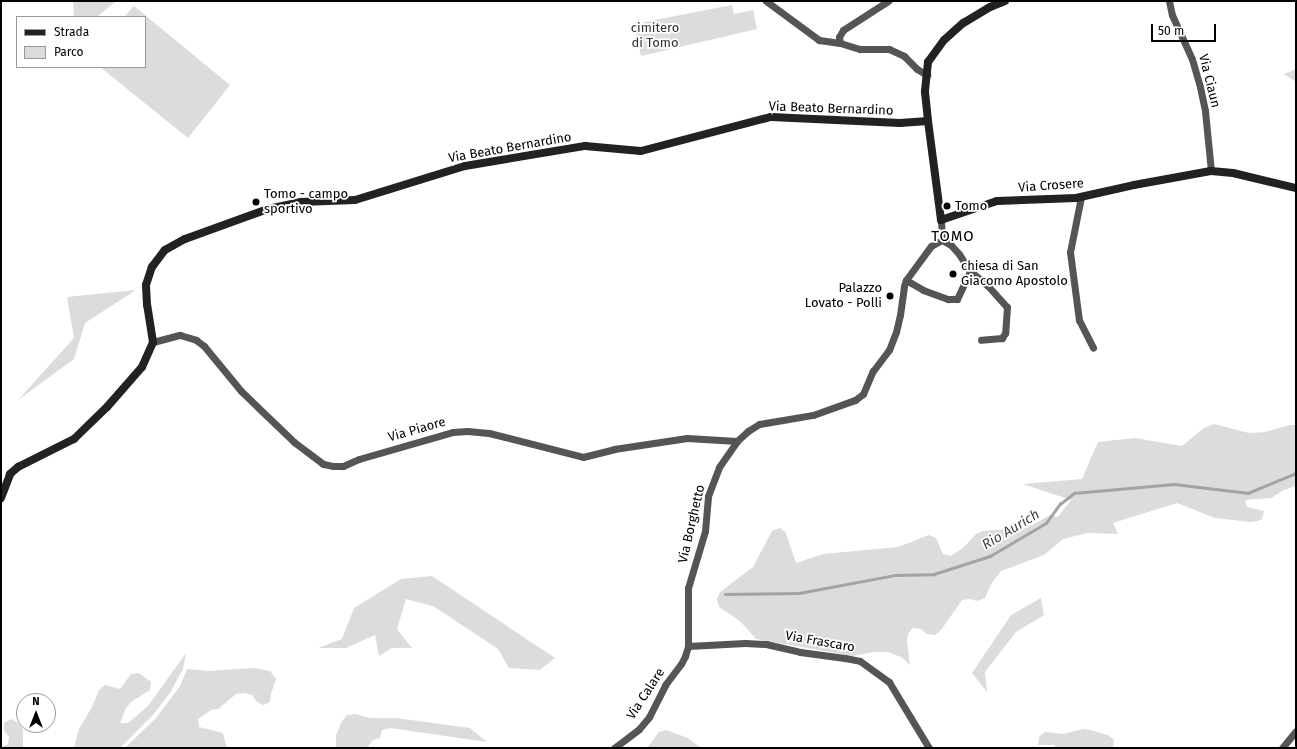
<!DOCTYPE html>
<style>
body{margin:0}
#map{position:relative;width:1297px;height:749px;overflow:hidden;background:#fff;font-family:"Fira Sans",sans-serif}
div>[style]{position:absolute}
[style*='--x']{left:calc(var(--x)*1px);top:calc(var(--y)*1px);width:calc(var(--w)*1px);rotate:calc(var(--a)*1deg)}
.green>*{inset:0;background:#dcdcdc}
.stream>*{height:2.5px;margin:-1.25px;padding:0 1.25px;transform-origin:1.25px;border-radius:1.25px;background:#a3a3a3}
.street>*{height:7px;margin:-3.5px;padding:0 3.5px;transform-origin:3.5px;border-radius:3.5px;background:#555}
.secondary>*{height:8px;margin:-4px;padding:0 4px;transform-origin:4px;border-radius:4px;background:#222}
.dots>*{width:11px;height:11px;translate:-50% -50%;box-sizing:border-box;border:2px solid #fff;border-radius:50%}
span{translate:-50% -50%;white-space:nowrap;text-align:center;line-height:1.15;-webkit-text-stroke:3.5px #fff;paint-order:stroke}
.park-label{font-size:13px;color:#333}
.street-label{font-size:13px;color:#000}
.poi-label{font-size:13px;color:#000}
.left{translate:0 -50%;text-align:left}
.right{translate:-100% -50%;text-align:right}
.water-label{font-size:14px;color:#444;font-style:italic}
.quarter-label{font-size:15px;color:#000;letter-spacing:1px}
.frame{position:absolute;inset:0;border:2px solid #000;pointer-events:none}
.legend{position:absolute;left:16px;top:16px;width:130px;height:52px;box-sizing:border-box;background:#fff;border:1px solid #999;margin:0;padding:5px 7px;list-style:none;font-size:12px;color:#000}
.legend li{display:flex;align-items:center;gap:8px;height:20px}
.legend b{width:20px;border:1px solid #999}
.north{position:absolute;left:16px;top:693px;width:40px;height:40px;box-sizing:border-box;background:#fff;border:1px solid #999;border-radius:50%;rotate:0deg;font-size:11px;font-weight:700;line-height:16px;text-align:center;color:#000}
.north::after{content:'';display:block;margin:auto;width:14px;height:18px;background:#000;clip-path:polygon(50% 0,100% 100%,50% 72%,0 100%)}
.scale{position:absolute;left:1151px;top:24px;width:65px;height:18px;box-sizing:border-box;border:2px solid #000;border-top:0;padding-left:5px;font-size:12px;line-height:14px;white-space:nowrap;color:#000;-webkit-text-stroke:3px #fff;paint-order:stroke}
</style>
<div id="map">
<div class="green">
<div style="clip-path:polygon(73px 1px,116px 1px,97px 17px,74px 17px)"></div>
<div style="clip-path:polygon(732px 5px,734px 14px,753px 10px,757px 29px,641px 56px,634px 24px)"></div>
<div style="clip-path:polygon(134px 6px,230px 85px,188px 138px,100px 67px,145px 67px,145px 17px,124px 17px)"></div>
<div style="clip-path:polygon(1296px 69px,1296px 82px,1284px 74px)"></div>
<div style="clip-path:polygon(136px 290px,85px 323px,74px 359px,18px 400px,74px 338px,67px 297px)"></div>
<div style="clip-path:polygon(1214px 424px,1249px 433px,1265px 432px,1289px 425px,1296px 425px,1296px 486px,1284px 490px,1271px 498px,1245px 500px,1247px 507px,1264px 511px,1262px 519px,1258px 521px,1250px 522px,1215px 518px,1177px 503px,1113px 523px,1118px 534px,1087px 533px,1063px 539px,1044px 555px,1001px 571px,991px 584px,985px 598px,977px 601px,970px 599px,962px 600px,941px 630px,935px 635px,927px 634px,921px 629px,913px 628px,908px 634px,907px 641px,910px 665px,901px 657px,888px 652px,873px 652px,853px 656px,756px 639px,740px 621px,719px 607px,717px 599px,720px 592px,753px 567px,772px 531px,780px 528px,786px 533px,796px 563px,823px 554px,898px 547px,929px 535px,936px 538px,943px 554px,951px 556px,964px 547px,976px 534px,983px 531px,1027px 528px,1050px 515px,1058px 517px,1071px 500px,1023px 484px,1082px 479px,1098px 442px,1135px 438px,1182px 446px,1204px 428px)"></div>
<div style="clip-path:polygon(432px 576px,555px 658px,540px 670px,509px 668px,498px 649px,433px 606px,406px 599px,397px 629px,412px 648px,392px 648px,379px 656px,375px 635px,346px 648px,318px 648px,342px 639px,354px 608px,401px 579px)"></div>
<div style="clip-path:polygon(1041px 598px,1044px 615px,1016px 632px,985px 672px,987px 692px,972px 673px,1011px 615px)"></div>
<div style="clip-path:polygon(186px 653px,183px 669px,170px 693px,153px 715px,120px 748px,74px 748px,79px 729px,92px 707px,99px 690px,105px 685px,120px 689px,131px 674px,139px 673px,151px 682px,150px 690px,131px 702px,126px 708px,120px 723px,128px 723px,148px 706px)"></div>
<div style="clip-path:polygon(254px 668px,270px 671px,276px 679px,271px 694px,270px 702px,263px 705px,256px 701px,252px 695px,244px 693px,236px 694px,218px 709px,211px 710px,198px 719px,199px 727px,223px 733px,227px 748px,125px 748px,156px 718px,180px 686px,187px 669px,208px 671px)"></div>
<div style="clip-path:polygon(355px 714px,370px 718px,396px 718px,470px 728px,487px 742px,390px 728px,382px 730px,380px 738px,373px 740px,367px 748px,336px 748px,336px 735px,342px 721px,347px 715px)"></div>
<div style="clip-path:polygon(11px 719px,18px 723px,23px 729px,23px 748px,1px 748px,8px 744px,9px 737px,4px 730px,4px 723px)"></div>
<div style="clip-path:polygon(1083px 729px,1091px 730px,1108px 735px,1114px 740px,1113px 748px,1056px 748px,1054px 745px,1038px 745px,1039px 737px,1045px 732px,1063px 734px)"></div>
<div style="clip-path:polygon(666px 730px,688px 738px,701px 748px,647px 748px,659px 732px)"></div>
</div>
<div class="stream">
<div style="--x:725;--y:594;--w:74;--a:-0.8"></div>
<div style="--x:799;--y:593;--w:98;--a:-10.6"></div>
<div style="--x:895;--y:575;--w:39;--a:-1"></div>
<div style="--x:934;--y:574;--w:59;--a:-17.8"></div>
<div style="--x:990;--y:556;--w:65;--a:-30.5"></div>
<div style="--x:1046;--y:523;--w:24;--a:-54"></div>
<div style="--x:1060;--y:504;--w:18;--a:-38"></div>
<div style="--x:1074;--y:493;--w:100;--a:-5.1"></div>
<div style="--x:1174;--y:484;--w:75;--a:6.9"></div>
<div style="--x:1248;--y:493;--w:52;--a:-22.6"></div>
</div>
<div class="street">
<div style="--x:766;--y:1;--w:66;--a:36.3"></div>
<div style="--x:819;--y:40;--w:21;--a:8"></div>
<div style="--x:840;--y:43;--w:21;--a:17"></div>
<div style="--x:860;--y:49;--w:29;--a:0"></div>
<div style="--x:889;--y:49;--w:17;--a:25"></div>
<div style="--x:904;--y:56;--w:18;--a:45"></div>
<div style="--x:917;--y:69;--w:12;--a:31"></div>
<div style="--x:1169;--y:1;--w:14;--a:78"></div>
<div style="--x:1172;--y:15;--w:48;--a:65.6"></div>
<div style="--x:1192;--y:59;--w:29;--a:74"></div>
<div style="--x:1200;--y:87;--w:25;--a:78"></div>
<div style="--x:1205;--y:111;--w:60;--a:84.3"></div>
<div style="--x:840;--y:43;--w:6;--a:-99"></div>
<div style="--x:839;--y:37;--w:8;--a:-60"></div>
<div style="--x:843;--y:30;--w:54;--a:-32.8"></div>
<div style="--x:1081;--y:197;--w:56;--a:101.3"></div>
<div style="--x:1070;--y:252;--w:69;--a:82.5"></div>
<div style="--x:1079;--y:320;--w:31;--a:63"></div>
<div style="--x:941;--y:220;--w:20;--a:87"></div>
<div style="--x:970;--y:271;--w:23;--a:40"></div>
<div style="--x:988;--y:286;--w:28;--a:48"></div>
<div style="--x:1007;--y:307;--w:26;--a:94"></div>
<div style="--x:1005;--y:333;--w:6;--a:121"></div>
<div style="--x:1002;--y:338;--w:21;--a:175"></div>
<div style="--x:906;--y:280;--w:20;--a:30"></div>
<div style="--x:923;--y:290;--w:27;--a:20"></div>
<div style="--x:948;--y:299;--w:9;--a:0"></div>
<div style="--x:957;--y:299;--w:31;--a:-65"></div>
<div style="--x:970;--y:271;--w:20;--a:-123"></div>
<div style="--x:959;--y:254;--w:12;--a:-132"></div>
<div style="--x:951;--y:245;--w:10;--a:-151"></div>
<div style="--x:153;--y:342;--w:28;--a:-15"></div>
<div style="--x:180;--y:335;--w:17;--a:17"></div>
<div style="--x:196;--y:340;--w:10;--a:37"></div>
<div style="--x:204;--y:346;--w:58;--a:50.6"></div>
<div style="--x:241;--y:391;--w:74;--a:43.9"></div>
<div style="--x:294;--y:442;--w:36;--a:37"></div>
<div style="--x:323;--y:464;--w:10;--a:11"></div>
<div style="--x:333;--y:466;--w:10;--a:0"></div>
<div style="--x:343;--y:466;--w:17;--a:-24"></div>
<div style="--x:359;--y:459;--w:98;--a:-16"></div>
<div style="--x:453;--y:432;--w:14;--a:-4"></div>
<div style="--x:467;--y:431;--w:22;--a:5"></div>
<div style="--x:489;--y:433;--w:97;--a:14.3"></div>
<div style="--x:583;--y:457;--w:32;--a:-14"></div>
<div style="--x:614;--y:449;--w:74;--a:-8.6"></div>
<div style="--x:687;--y:438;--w:50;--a:3.4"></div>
<div style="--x:688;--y:646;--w:57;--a:-3"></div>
<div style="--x:745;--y:643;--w:21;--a:3"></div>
<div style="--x:766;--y:644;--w:35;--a:13"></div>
<div style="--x:800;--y:652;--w:45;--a:7.6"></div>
<div style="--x:845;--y:658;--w:15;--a:11"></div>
<div style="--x:860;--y:661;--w:36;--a:36"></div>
<div style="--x:889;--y:682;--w:77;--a:58.8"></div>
<div style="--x:614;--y:748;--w:31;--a:-37"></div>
<div style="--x:639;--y:729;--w:16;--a:-50"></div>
<div style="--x:649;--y:717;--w:36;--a:-63"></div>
<div style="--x:665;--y:685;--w:26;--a:-53"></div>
<div style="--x:681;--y:664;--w:9;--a:-63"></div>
<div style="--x:685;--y:656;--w:10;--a:-73"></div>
<div style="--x:688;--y:646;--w:58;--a:-90"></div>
<div style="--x:688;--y:588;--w:59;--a:-73.4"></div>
<div style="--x:705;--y:531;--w:35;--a:-85"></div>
<div style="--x:708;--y:496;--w:31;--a:-69"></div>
<div style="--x:719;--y:467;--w:32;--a:-55"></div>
<div style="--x:737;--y:441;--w:15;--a:-42"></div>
<div style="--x:748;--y:431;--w:13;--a:-32"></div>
<div style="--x:759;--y:424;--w:55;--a:-9.5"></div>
<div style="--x:813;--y:415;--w:45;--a:-19.7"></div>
<div style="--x:855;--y:400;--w:10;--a:-37"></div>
<div style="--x:863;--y:394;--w:25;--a:-67"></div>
<div style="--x:873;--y:371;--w:26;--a:-53"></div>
<div style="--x:889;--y:350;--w:19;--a:-69"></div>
<div style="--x:896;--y:332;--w:17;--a:-77"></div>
<div style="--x:900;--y:315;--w:29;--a:-82"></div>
<div style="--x:904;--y:286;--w:6;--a:-72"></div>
<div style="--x:906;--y:280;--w:42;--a:-53.7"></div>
<div style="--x:931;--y:246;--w:13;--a:-29"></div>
<div style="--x:1282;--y:748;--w:22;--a:-51"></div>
</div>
<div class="secondary">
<div style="--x:1005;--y:1;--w:16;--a:158"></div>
<div style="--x:990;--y:7;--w:31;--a:149"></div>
<div style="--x:963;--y:23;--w:25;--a:138"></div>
<div style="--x:944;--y:40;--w:27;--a:126"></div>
<div style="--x:928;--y:62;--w:30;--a:96"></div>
<div style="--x:925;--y:92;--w:29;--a:84"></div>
<div style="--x:928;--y:121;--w:100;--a:82.5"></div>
<div style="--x:941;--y:220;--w:59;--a:-18.7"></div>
<div style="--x:997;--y:201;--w:79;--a:-2.2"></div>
<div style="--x:1076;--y:198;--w:59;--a:-12.6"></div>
<div style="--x:1134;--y:185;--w:78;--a:-10.3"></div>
<div style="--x:1211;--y:171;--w:22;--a:5"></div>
<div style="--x:1233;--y:173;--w:65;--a:13.4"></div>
<div style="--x:1;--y:498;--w:26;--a:-69"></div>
<div style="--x:10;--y:474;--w:11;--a:-41"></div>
<div style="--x:18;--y:467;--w:63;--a:-26.6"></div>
<div style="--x:74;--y:439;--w:46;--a:-44.1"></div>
<div style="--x:107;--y:407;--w:53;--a:-48.8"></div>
<div style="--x:142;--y:367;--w:27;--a:-66"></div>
<div style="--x:153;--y:342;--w:37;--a:-99"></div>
<div style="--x:147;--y:305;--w:20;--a:-93"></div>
<div style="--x:146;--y:285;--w:19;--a:-72"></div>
<div style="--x:152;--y:267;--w:21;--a:-53"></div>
<div style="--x:165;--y:250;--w:23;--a:-29"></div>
<div style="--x:185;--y:239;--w:88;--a:-19.9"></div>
<div style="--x:268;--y:209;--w:34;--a:-12"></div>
<div style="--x:301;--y:202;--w:54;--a:-2.1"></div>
<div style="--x:355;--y:200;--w:115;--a:-17.2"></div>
<div style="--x:465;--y:166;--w:122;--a:-9.5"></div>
<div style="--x:585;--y:146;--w:56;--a:5.1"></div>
<div style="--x:641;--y:151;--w:134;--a:-14.7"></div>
<div style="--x:771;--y:117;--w:129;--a:2.7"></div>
<div style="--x:900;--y:123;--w:28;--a:-4"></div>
</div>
<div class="dots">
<div style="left:256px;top:202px;background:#000"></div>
<div style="left:947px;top:206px;background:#000"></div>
<div style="left:953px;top:274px;background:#000"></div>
<div style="left:890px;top:296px;background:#000"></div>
</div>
<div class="park-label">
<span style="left:655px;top:36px">cimitero<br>di Tomo</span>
</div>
<div class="street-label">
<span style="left:1209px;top:81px;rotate:76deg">Via Ciaun</span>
<span style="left:831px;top:109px;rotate:2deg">Via Beato Bernardino</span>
<span style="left:510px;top:148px;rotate:-10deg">Via Beato Bernardino</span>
<span style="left:1051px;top:186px;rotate:-4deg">Via Crosere</span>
<span style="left:417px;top:430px;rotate:-16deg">Via Piaore</span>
<span style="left:692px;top:524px;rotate:-77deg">Via Borghetto</span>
<span style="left:820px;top:642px;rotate:10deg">Via Frascaro</span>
<span style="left:646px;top:694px;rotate:-57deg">Via Calare</span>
</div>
<div class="poi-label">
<span class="left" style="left:264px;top:202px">Tomo - campo<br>sportivo</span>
<span class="left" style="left:955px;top:206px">Tomo</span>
<span class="left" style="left:961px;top:274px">chiesa di San<br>Giacomo Apostolo</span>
<span class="right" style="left:882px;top:296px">Palazzo<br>Lovato - Polli</span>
</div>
<div class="water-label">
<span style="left:1011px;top:530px;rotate:-31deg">Rio Aurich</span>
</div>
<div class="quarter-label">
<span style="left:953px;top:237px">TOMO</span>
</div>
<div class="frame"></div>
<ul class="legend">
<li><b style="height:5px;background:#222"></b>Strada</li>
<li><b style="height:11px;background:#dcdcdc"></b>Parco</li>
</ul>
<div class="north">N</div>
<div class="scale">50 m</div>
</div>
